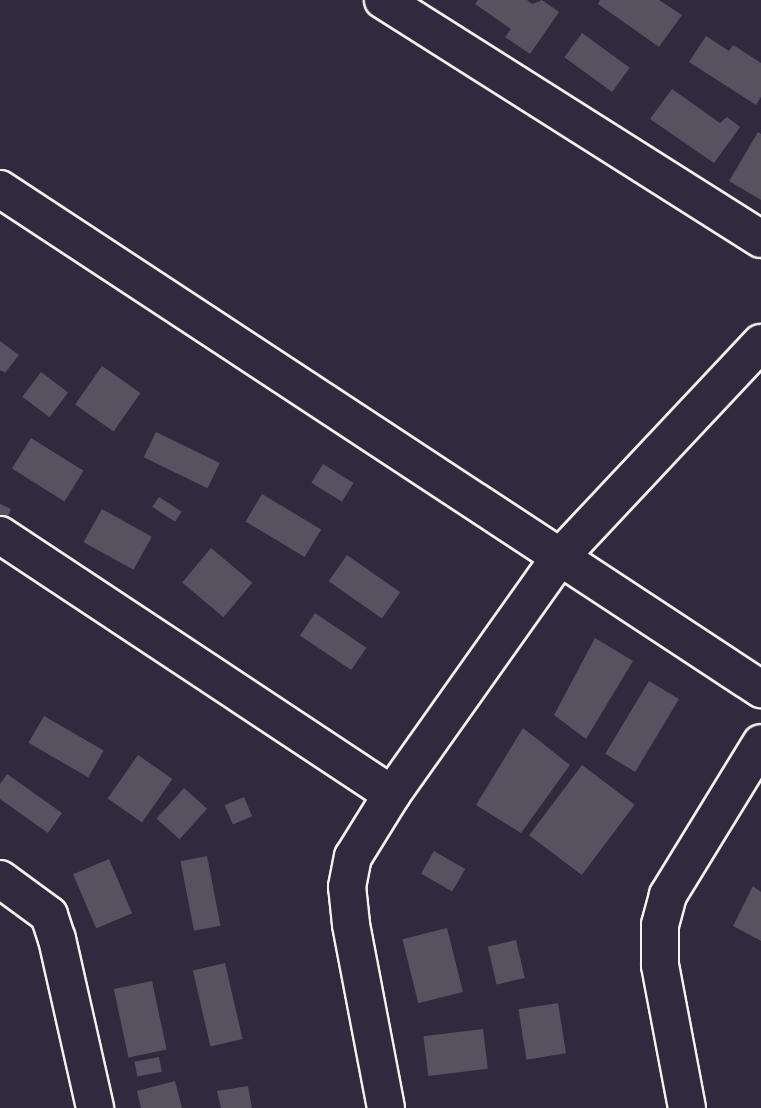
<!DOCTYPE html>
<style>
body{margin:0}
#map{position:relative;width:761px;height:1108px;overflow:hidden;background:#2f2a3d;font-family:"Shantell Sans",sans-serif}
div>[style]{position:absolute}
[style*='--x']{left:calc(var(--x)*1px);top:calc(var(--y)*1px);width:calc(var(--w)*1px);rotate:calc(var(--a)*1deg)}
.building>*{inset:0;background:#56525f;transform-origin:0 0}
.roads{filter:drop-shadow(2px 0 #f4f1e8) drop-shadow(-2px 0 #f4f1e8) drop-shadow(0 2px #f4f1e8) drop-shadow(0 -2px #f4f1e8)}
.minor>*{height:36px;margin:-18px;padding:0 18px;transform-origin:18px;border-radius:18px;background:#2f2a3d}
span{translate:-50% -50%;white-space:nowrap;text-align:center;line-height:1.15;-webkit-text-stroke:7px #2f2a3d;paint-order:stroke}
</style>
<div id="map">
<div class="building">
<div style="clip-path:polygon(478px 0,527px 0,532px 4px,542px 0,559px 12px,530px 54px,505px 37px,511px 29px,475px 4px)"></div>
<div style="clip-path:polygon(600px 0,659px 0,682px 15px,659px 47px,598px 4px)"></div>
<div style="left:582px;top:33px;width:59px;height:30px;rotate:36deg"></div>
<div style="clip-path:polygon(706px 36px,729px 51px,733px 45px,761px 63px,761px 97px,756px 105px,689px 62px)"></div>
<div style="clip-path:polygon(672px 89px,720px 123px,727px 117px,740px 127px,714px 163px,650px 119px)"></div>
<div style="clip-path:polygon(758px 132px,761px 134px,761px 200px,729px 181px)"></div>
<div style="clip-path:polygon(0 341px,19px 355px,5px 373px,0 370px)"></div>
<div style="left:102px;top:366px;width:47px;height:47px;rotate:35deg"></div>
<div style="left:41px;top:372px;width:34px;height:31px;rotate:37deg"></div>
<div style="left:156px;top:432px;width:71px;height:28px;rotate:26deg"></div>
<div style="left:31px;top:438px;width:62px;height:36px;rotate:32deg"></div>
<div style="left:323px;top:464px;width:36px;height:22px;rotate:32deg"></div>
<div style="left:262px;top:494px;width:69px;height:32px;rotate:31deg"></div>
<div style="left:159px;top:497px;width:27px;height:12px;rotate:33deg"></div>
<div style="clip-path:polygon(0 504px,11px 509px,0 535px)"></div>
<div style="left:102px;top:509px;width:57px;height:38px;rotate:29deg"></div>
<div style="left:211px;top:548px;width:54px;height:45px;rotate:40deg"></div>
<div style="left:347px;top:555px;width:65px;height:32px;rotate:35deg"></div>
<div style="left:315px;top:613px;width:62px;height:27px;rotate:34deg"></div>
<div style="clip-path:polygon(595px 638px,633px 661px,586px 739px,554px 715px)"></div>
<div style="left:649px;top:681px;width:35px;height:85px;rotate:31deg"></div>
<div style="left:44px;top:716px;width:69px;height:31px;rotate:30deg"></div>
<div style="clip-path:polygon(523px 728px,570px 765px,521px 833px,476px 805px)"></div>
<div style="left:138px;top:755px;width:42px;height:53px;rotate:35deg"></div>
<div style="left:582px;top:765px;width:66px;height:88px;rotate:37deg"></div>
<div style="clip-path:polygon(7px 774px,62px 813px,48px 833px,0 799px,0 784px)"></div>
<div style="left:184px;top:788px;width:31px;height:41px;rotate:42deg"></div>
<div style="left:244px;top:797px;width:21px;height:21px;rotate:67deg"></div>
<div style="left:434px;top:851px;width:36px;height:26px;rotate:30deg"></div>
<div style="left:207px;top:856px;width:71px;height:27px;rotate:79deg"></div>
<div style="left:109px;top:859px;width:59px;height:39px;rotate:67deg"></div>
<div style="clip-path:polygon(753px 886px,761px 892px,761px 941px,733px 926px)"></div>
<div style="left:447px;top:928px;width:66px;height:46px;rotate:76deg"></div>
<div style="left:516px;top:940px;width:39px;height:29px;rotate:77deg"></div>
<div style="left:225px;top:963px;width:78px;height:33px;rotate:77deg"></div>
<div style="left:152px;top:981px;width:70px;height:39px;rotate:78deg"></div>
<div style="left:558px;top:1003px;width:51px;height:40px;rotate:81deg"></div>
<div style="left:483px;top:1029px;width:40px;height:60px;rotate:83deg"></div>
<div style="left:159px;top:1057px;width:15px;height:25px;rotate:79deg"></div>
<div style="clip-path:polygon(175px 1081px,182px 1108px,141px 1108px,137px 1091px)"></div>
<div style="clip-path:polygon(248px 1086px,252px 1108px,221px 1108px,217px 1091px)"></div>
</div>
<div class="roads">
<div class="minor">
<div style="--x:383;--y:0;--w:447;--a:32.3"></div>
<div style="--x:0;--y:189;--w:911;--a:33.31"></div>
<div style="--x:0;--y:535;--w:470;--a:33.5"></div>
<div style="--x:0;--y:879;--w:61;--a:36.3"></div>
<div style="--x:49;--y:915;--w:25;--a:72"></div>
<div style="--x:57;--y:939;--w:173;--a:77.3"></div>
<div style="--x:386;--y:1108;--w:187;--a:-100.8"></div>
<div style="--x:351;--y:924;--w:37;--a:-96"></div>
<div style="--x:347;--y:887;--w:31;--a:-79"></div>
<div style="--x:353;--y:857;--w:74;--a:-58.2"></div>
<div style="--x:392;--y:794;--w:289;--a:-54.7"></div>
<div style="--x:559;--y:558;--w:295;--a:-46.8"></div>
<div style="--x:687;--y:1108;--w:146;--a:-100.7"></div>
<div style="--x:660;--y:965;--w:40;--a:-90"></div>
<div style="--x:660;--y:925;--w:31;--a:-75"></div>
<div style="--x:668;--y:895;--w:178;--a:-58.5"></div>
</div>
</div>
</div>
